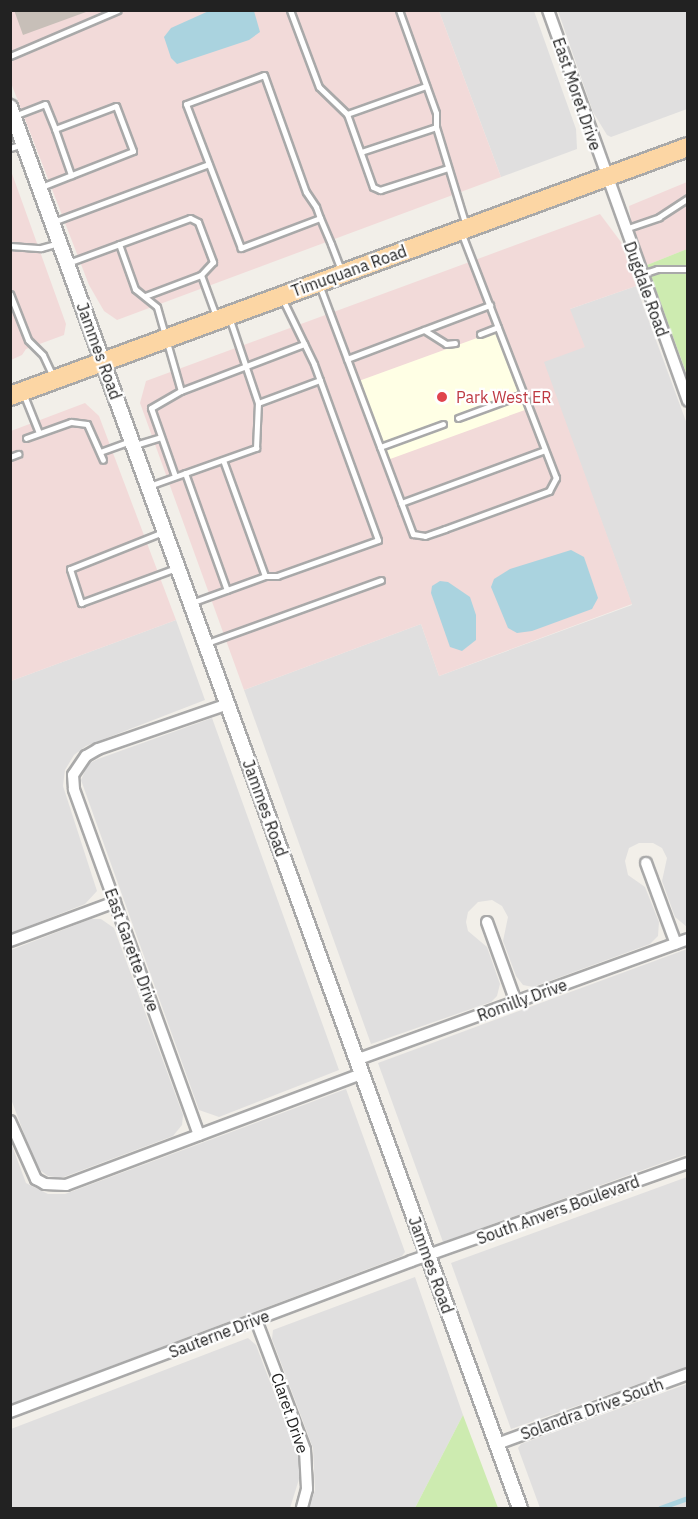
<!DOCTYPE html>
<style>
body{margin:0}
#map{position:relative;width:698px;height:1519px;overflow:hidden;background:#f2efe9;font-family:"IBM Plex Sans",sans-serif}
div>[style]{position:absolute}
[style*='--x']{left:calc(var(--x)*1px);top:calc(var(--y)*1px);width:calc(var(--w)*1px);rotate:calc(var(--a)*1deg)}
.residential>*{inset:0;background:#e0dfdf}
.commercial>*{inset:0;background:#f2dad9}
.education>*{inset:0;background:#ffffe5;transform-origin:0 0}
.grass>*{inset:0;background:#cdebb0}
.water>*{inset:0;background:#aad3df}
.stream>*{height:4.5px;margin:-2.25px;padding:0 2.25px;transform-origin:2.25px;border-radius:2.25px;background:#aad3df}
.building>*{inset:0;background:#c7bfb8}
.roads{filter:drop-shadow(2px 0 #a9a9a9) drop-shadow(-2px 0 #a9a9a9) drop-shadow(0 2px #a9a9a9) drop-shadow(0 -2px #a9a9a9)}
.service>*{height:5px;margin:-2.5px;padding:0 2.5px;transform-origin:2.5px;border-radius:2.5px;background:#fff}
.minor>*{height:10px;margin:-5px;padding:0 5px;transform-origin:5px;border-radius:5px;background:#fff}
.tertiary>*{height:14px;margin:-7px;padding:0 7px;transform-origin:7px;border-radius:7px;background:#fff}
.primary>*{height:18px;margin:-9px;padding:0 9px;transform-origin:9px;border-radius:9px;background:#fcd6a4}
.dots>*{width:16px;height:16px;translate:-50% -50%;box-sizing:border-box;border:3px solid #fff;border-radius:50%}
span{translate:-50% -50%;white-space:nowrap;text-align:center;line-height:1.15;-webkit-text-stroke:4.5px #fff;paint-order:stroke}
.street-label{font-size:16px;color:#222}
.health-label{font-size:16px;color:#be3a42}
.left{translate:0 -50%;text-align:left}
.frame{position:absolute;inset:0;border:12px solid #222;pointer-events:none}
</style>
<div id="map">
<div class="residential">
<div style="clip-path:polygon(439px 11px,534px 11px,576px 129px,577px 149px,501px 177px)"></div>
<div style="clip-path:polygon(558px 11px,687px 11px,687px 109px,611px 137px,607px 135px,593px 112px)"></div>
<div style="clip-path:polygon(636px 286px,687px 424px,687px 927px,675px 917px,662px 881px,667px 858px,662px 848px,653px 843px,639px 843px,629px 848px,625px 861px,628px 875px,645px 887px,659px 922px,658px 936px,650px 944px,533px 987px,523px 985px,516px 976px,503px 941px,508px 917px,502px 906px,492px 900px,478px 902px,468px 912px,466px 922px,468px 931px,487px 947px,500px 984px,497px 996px,491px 1002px,371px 1044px,244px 690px,421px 624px,439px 676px,632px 605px,543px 362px,570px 309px)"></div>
<div style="clip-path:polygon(176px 620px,205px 700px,86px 746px,74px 755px,65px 770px,63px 786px,97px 891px,85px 904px,11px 933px,11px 681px)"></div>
<div style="clip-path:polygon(212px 718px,339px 1070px,219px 1117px,199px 1110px,81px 780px,88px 764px,98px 759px)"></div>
<div style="clip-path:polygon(91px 919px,101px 919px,114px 928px,183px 1115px,182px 1125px,173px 1136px,61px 1178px,48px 1176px,37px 1168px,11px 1099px,11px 950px)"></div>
<div style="clip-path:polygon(687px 949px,687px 1154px,443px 1242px,378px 1063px)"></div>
<div style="clip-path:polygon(346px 1089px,405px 1252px,402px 1256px,11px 1404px,11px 1143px,26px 1183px,48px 1194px,65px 1194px)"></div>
<div style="clip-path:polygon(687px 1177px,687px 1367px,511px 1429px,451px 1263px)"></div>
<div style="clip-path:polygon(415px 1277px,463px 1415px,415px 1508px,309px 1508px,315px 1490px,313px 1448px,272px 1339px,273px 1330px)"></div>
<div style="clip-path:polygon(248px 1338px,256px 1345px,298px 1456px,300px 1476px,290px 1508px,11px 1508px,11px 1429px)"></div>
<div style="clip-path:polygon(687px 1384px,687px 1508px,540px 1508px,518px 1448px,521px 1444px)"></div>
</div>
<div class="commercial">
<div style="clip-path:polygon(10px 11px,439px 11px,501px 177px,117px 320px,104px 311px,89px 285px,11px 83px)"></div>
<div style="clip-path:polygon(10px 168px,66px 324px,64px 335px,26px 349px,22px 355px,11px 360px)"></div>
<div style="clip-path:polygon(687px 182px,687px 249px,647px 265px,632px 228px,629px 206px)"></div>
<div style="clip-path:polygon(600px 214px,621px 242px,636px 286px,570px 309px,585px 347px,544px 362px,632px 604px,439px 676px,421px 624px,244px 690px,140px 403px,146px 381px)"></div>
<div style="clip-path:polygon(85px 403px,99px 416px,176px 620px,11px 681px,11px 431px)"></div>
</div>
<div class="education">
<div style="left:499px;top:330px;width:84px;height:153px;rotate:70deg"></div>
</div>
<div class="grass">
<div style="clip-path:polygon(687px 249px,687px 375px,647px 265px)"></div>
<div style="clip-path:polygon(463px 1415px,498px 1508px,415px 1508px)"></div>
</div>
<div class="water">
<div style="clip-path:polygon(211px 10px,254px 11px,260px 32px,249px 40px,177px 64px,171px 58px,164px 37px,171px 28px)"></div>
<div style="clip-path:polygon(571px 550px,584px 557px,598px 598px,592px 609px,532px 631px,517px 633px,508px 628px,491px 587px,494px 579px,510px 569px)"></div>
<div style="clip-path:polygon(440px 581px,448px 582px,470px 597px,476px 615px,476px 640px,462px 651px,450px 647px,431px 593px,432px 586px)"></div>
</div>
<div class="stream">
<div style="--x:660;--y:1508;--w:30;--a:-20"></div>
</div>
<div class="building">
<div style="clip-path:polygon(14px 10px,85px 10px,86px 12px,23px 35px)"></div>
</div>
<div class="roads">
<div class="service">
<div style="--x:290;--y:10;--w:82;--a:69.4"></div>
<div style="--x:319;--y:87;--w:39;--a:44"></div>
<div style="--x:347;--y:114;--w:77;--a:70.4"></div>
<div style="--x:373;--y:187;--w:8;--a:23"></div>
<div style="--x:380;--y:190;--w:71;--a:-17.9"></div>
<div style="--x:399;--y:10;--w:109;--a:70.2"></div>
<div style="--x:436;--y:113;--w:14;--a:90"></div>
<div style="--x:436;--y:127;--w:103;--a:73.1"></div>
<div style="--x:10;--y:56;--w:117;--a:-23.1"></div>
<div style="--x:347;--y:114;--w:84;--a:-19.5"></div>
<div style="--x:14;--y:116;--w:33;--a:-21"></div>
<div style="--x:45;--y:104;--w:27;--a:68"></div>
<div style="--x:55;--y:129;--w:65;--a:-20.7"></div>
<div style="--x:116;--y:106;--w:48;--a:69.3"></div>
<div style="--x:133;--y:151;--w:99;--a:158.6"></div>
<div style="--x:55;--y:129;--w:49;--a:70.8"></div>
<div style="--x:10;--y:148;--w:14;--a:-17"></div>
<div style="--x:361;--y:152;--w:79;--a:-18.4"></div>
<div style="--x:320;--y:218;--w:85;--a:159.2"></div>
<div style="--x:241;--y:248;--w:154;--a:-110.9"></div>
<div style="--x:186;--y:104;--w:83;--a:-20.4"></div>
<div style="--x:264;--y:75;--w:124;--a:70.3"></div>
<div style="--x:306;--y:192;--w:18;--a:56"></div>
<div style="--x:316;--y:207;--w:12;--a:70"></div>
<div style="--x:320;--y:218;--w:28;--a:67"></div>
<div style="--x:331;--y:244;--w:30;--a:69"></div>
<div style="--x:53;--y:222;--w:166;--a:-20.4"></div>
<div style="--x:625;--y:229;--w:36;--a:-19"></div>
<div style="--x:659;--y:217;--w:35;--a:-33"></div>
<div style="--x:119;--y:244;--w:48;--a:70.4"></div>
<div style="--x:135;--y:289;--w:28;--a:39"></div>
<div style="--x:157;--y:307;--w:87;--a:74.1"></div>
<div style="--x:10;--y:246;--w:31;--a:4"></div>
<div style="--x:41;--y:248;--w:18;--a:-16"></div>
<div style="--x:68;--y:263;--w:130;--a:-20.2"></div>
<div style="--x:190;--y:218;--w:9;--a:27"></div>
<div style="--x:198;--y:222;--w:43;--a:69.4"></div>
<div style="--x:213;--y:262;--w:18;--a:133"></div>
<div style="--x:201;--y:275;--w:44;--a:69.9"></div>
<div style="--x:642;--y:274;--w:16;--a:-18"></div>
<div style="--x:657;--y:269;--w:31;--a:0"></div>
<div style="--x:320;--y:287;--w:264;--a:69.4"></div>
<div style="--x:413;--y:534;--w:12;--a:9"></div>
<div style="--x:425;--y:536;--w:21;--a:-19"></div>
<div style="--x:445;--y:529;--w:111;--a:-20.1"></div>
<div style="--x:549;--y:491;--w:15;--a:-62"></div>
<div style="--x:556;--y:478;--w:261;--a:-111.1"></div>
<div style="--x:10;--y:294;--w:49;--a:68.6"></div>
<div style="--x:28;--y:340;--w:21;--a:45"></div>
<div style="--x:43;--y:355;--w:23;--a:65"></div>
<div style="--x:145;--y:296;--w:60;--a:-20.6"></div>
<div style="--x:424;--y:330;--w:26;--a:32"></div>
<div style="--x:446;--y:344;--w:9;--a:-6"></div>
<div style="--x:480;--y:334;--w:19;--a:-21"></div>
<div style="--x:347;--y:359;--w:153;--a:-20.7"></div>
<div style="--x:23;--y:393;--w:43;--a:68.2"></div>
<div style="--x:258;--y:403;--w:66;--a:-20.4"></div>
<div style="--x:458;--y:418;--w:69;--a:-20.3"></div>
<div style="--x:26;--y:438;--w:48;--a:-19.6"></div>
<div style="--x:71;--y:422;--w:16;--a:7"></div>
<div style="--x:87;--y:424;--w:39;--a:66"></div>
<div style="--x:135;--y:445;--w:27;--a:-17"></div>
<div style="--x:380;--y:447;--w:67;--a:-20.1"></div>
<div style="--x:100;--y:452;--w:32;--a:-20"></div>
<div style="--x:10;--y:457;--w:9;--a:-21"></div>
<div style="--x:223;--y:460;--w:123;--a:70.1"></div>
<div style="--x:265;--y:576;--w:12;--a:0"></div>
<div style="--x:277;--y:576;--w:107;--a:-19.6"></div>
<div style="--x:378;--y:540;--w:187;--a:-110"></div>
<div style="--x:314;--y:364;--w:73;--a:-115.9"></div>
<div style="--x:185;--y:473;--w:124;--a:70.3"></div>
<div style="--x:175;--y:476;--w:72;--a:-109.4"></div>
<div style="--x:151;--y:408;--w:34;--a:-30"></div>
<div style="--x:181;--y:391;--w:132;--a:-20.9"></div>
<div style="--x:149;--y:486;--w:114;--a:-19.6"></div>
<div style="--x:256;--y:448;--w:45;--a:-87.5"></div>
<div style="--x:258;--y:403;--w:91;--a:-108.6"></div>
<div style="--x:401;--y:503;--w:153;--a:-20.2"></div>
<div style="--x:163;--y:532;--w:100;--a:158.3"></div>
<div style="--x:70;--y:569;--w:36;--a:72"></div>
<div style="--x:81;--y:603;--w:101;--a:-20.2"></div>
<div style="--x:191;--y:603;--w:79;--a:-20"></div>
<div style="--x:207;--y:643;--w:185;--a:-19.9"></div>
</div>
<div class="minor">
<div style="--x:548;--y:10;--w:415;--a:70.3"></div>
<div style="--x:646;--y:863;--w:86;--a:69.7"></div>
<div style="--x:487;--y:922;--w:85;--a:70.1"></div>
<div style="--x:10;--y:941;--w:112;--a:-20.4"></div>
<div style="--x:356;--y:1060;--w:353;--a:-20"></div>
<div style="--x:10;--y:1121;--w:64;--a:65.9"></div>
<div style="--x:36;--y:1179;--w:10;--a:29"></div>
<div style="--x:45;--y:1184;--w:21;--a:3"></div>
<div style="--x:66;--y:1185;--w:315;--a:-20.6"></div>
<div style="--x:199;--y:1135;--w:368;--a:-109.9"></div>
<div style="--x:74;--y:789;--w:14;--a:-94"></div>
<div style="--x:73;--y:775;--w:23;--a:-56"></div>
<div style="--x:86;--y:756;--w:14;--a:-30"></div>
<div style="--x:98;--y:749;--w:138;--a:-19.1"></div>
<div style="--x:256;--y:1320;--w:139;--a:69.3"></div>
<div style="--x:305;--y:1450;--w:39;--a:87"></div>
<div style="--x:307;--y:1489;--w:20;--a:105"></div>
<div style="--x:10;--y:1412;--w:428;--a:-20.6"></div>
<div style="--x:411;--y:1261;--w:294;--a:-19.5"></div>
<div style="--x:497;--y:1444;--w:203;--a:-20.1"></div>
</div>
<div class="tertiary">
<div style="--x:10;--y:107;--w:1491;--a:70"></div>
</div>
<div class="primary">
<div style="--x:10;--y:396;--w:722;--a:-20.17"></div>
</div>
</div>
<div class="dots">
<div style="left:442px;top:397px;background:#e0444e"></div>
</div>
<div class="street-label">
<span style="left:577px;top:94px;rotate:71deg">East Moret Drive</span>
<span style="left:349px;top:271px;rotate:-20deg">Timuquana Road</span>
<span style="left:646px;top:289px;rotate:70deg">Dugdale Road</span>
<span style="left:99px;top:351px;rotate:70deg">Jammes Road</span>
<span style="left:265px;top:808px;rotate:70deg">Jammes Road</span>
<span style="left:132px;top:950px;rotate:70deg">East Garette Drive</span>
<span style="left:522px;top:1000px;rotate:-20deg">Romilly Drive</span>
<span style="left:558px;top:1210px;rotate:-20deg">South Anvers Boulevard</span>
<span style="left:431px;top:1265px;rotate:70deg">Jammes Road</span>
<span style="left:219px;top:1334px;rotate:-21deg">Sauterne Drive</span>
<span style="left:592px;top:1409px;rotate:-20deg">Solandra Drive South</span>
<span style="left:290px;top:1413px;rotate:71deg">Claret Drive</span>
</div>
<div class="health-label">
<span class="left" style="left:456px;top:397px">Park West ER</span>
</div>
<div class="frame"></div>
</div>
